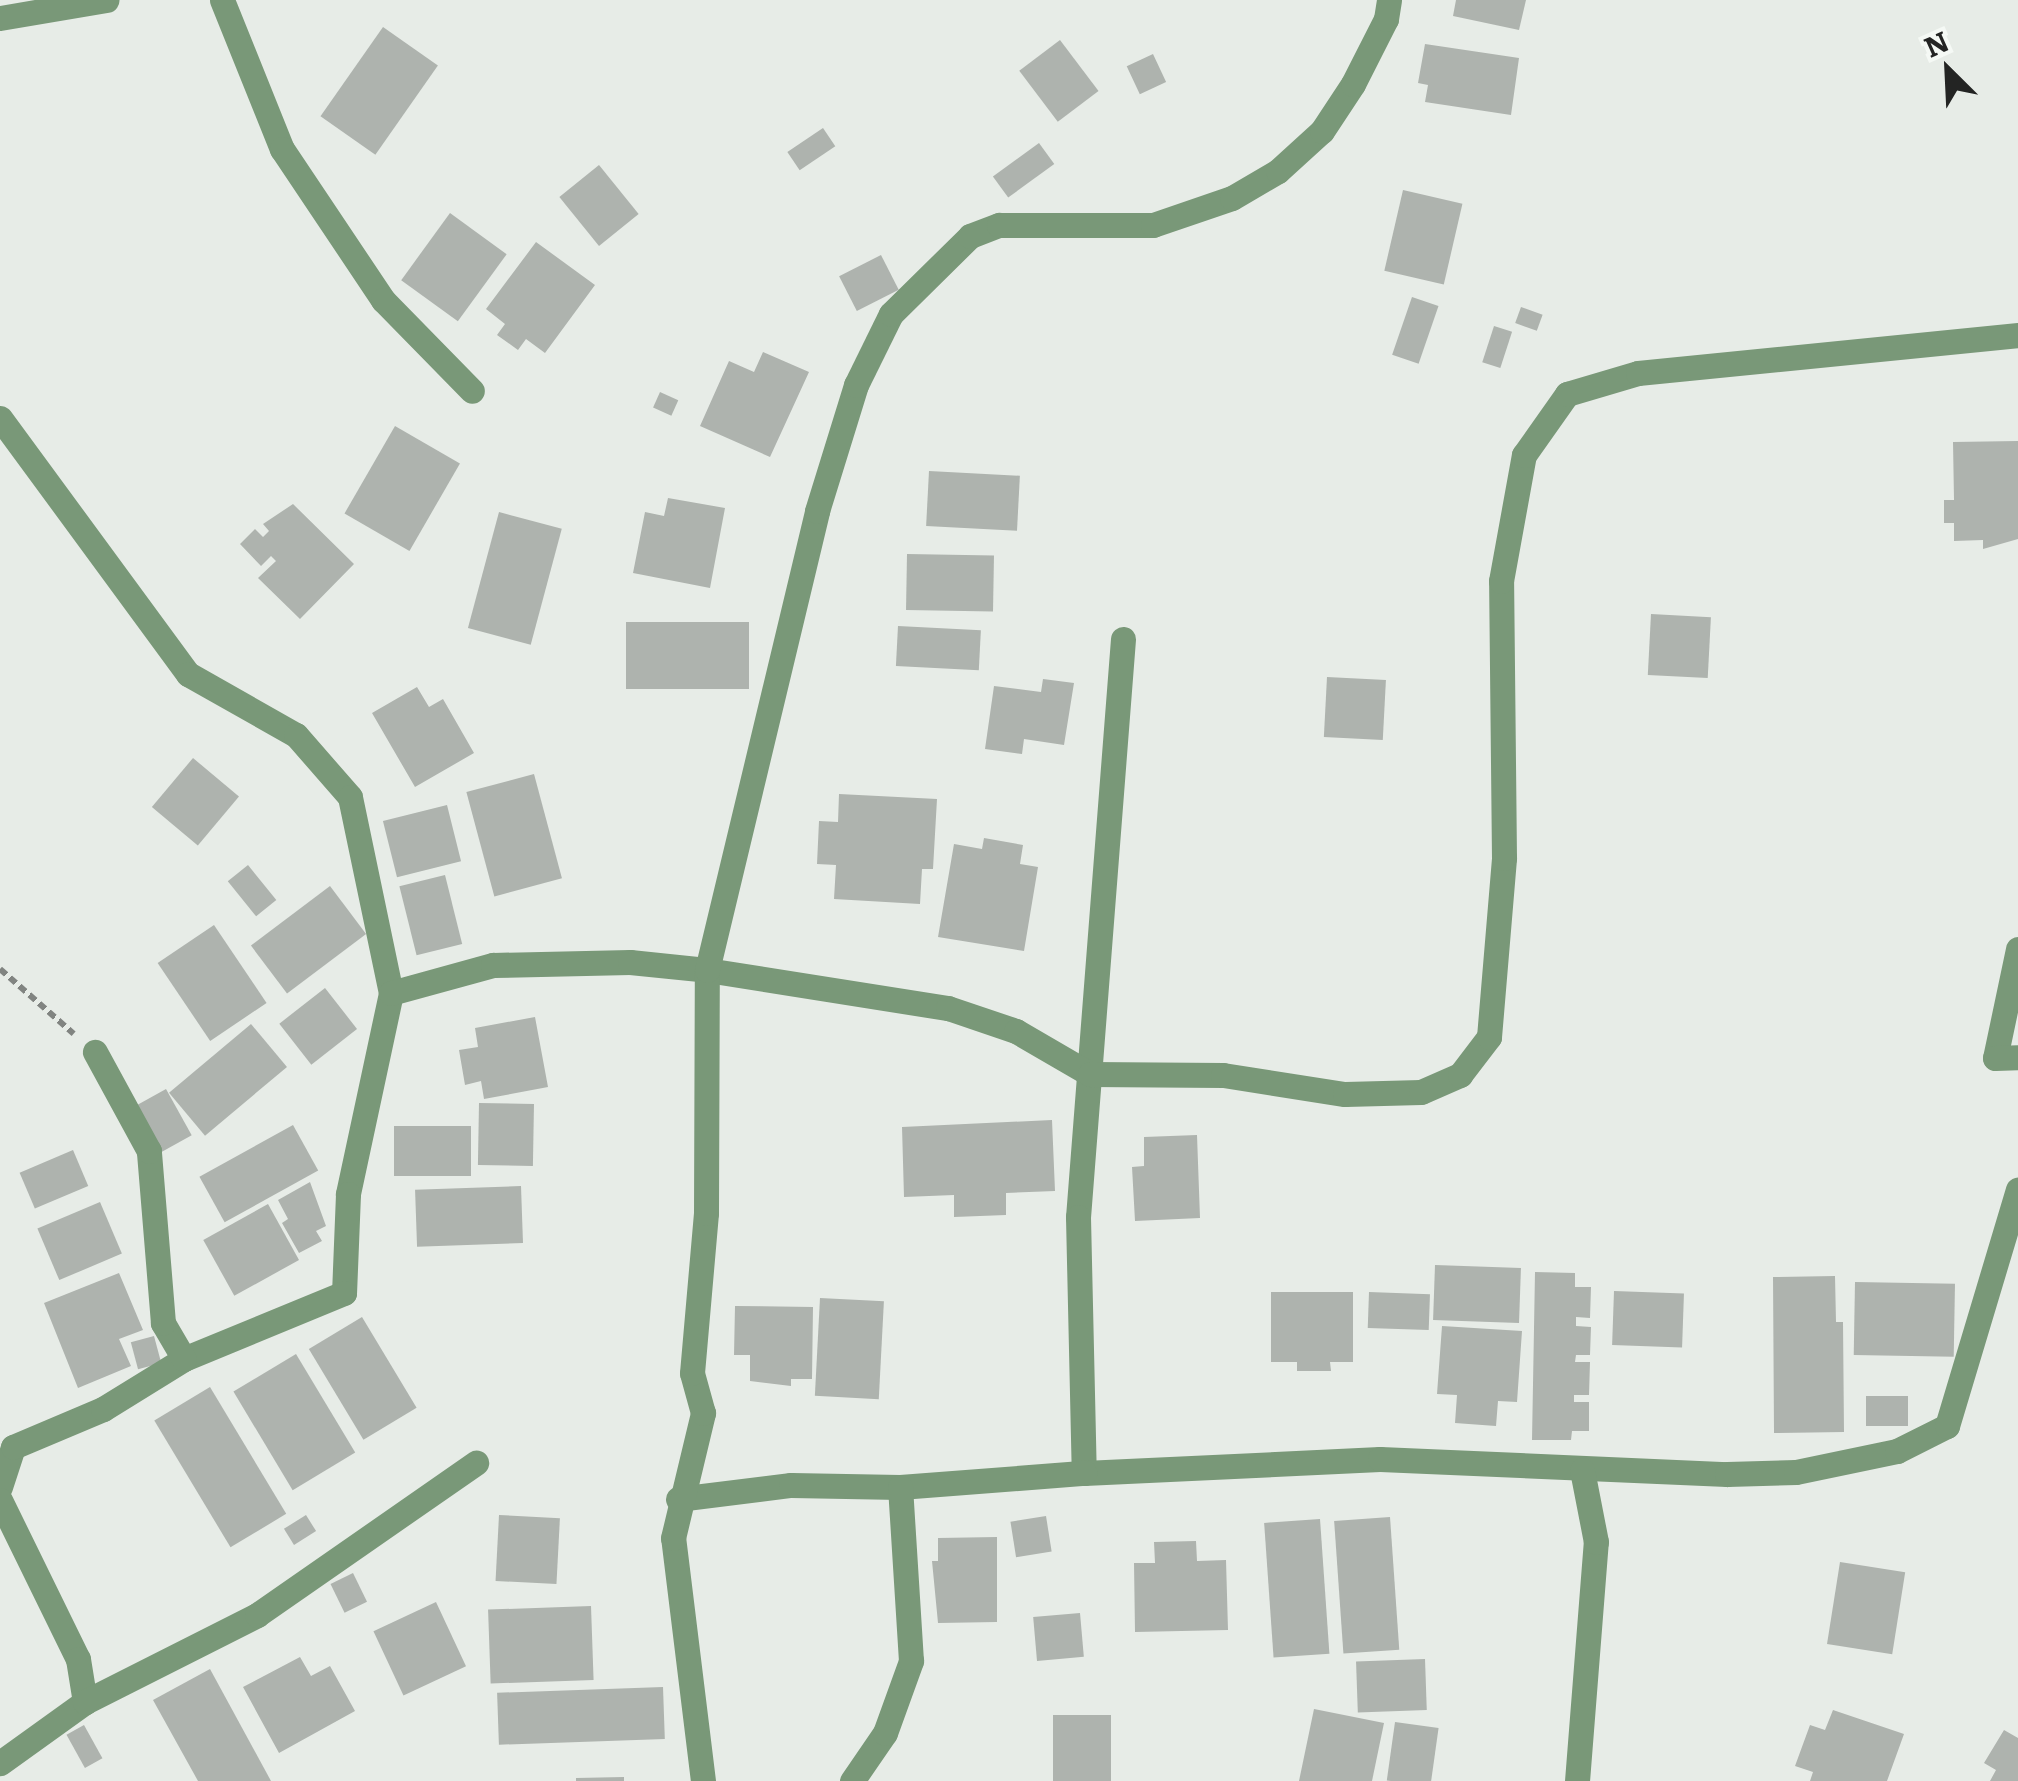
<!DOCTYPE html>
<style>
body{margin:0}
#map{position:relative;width:2018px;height:1781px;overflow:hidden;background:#e7ece7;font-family:Literata,serif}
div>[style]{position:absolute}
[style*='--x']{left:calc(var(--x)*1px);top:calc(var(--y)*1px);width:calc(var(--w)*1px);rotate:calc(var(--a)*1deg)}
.building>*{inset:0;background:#aeb3ae;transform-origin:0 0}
.path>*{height:6px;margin-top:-3px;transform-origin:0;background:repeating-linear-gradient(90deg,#818481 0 8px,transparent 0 13px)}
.street>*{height:25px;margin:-12.5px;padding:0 12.5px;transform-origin:12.5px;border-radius:12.5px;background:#799878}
span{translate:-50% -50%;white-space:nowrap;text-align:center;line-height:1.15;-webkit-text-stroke:10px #f5f9f5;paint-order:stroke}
.north{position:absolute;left:1898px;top:20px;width:100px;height:100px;-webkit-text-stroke:8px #f5f9f5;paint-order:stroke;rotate:336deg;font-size:28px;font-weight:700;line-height:40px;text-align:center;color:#232423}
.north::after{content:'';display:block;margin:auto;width:35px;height:45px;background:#232423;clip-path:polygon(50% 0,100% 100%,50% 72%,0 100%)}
</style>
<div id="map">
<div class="building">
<div style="clip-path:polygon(1456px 0,1526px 0,1519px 30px,1453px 16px)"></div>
<div style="left:383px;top:27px;width:67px;height:109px;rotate:35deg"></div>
<div style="left:1060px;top:40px;width:64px;height:51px;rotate:53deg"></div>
<div style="clip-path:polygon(1425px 44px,1519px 58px,1511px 115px,1425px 102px,1428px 85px,1418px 83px)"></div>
<div style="left:1153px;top:54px;width:31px;height:29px;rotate:65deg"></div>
<div style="left:823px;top:128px;width:22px;height:43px;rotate:56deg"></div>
<div style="left:1039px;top:143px;width:26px;height:57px;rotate:54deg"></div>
<div style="left:599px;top:165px;width:63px;height:51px;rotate:51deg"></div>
<div style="left:1403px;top:190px;width:61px;height:83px;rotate:13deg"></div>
<div style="left:450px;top:213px;width:70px;height:83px;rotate:36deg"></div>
<div style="clip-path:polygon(536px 242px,595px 285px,545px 353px,526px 339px,518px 350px,497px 335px,505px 324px,486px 309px)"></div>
<div style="left:881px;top:255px;width:39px;height:47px;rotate:63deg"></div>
<div style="left:1412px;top:297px;width:28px;height:61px;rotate:19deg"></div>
<div style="left:1521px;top:307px;width:23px;height:17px;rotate:20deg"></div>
<div style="left:1494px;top:326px;width:19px;height:38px;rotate:18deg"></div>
<div style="clip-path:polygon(763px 352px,809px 372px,770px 457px,700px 426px,729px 361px,754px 372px)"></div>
<div style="left:660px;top:392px;width:20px;height:17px;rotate:24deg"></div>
<div style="left:395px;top:426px;width:75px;height:101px;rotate:30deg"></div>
<div style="clip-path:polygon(2018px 441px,2018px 539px,1983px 549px,1983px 540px,1954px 541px,1954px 523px,1944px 523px,1944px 500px,1954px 500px,1953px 442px)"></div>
<div style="left:929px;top:471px;width:91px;height:55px;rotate:3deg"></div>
<div style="clip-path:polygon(668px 498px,725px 508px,710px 588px,633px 573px,645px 512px,664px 516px)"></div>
<div style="clip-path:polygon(293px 504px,354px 564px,300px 619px,258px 578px,276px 561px,271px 556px,261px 566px,240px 544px,255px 529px,263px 537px,269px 531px,263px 524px)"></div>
<div style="left:499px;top:512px;width:65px;height:120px;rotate:15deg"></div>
<div style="left:907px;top:554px;width:87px;height:56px;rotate:1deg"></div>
<div style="left:1651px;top:614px;width:60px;height:61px;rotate:3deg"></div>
<div style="left:626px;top:622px;width:123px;height:67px"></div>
<div style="left:898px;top:626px;width:83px;height:40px;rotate:3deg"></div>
<div style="left:1327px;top:677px;width:59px;height:60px;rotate:3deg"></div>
<div style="clip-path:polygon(1043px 679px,1074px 683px,1064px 745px,1024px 739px,1022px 754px,985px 749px,994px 686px,1041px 692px)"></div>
<div style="clip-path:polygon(417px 687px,429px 707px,443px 699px,474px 753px,415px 787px,372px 713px)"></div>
<div style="left:193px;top:758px;width:60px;height:64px;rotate:40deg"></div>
<div style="left:534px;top:774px;width:108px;height:70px;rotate:75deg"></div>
<div style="clip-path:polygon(839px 794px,937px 799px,933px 869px,922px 869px,920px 904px,834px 899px,836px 865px,817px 864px,819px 821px,838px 822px)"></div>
<div style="left:447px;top:805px;width:58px;height:66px;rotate:76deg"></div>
<div style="clip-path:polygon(984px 838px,1023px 845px,1020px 864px,1038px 867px,1024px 951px,938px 937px,954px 844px,982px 849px)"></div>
<div style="left:248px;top:865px;width:45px;height:26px;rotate:51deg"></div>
<div style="left:445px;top:875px;width:71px;height:47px;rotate:76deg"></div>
<div style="left:330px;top:886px;width:60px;height:99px;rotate:53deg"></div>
<div style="left:214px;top:925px;width:94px;height:68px;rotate:56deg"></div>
<div style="left:325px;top:988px;width:52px;height:58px;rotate:52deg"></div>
<div style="clip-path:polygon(535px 1017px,548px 1087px,484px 1099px,481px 1081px,465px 1085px,459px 1050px,478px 1047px,475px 1028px)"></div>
<div style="left:251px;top:1024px;width:56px;height:107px;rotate:50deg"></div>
<div style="left:166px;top:1089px;width:53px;height:34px;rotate:61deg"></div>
<div style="left:479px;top:1103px;width:55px;height:62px;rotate:1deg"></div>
<div style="clip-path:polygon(1052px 1120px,1055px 1191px,1006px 1193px,1006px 1215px,954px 1217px,954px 1195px,904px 1197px,902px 1127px)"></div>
<div style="left:293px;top:1125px;width:52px;height:107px;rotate:61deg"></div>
<div style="left:394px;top:1126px;width:77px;height:50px"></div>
<div style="clip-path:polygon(1197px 1135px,1200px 1218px,1135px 1221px,1132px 1167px,1144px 1166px,1144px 1137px)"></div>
<div style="left:73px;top:1150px;width:39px;height:58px;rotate:67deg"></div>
<div style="clip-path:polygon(310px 1182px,326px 1226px,316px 1231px,322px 1241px,299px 1253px,282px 1223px,288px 1219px,278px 1200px)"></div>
<div style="left:521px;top:1186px;width:57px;height:106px;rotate:88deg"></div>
<div style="left:100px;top:1202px;width:56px;height:68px;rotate:67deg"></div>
<div style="left:268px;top:1204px;width:64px;height:74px;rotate:61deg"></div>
<div style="left:1435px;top:1265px;width:86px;height:55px;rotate:2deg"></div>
<div style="clip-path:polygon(1535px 1272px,1575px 1273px,1575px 1287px,1591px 1287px,1590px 1318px,1576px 1317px,1576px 1326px,1591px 1327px,1590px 1355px,1576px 1355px,1575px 1362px,1590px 1362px,1589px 1395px,1574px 1395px,1574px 1402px,1589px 1402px,1589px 1431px,1572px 1431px,1571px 1440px,1532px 1440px)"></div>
<div style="clip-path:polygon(119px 1273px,143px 1330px,119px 1339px,131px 1366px,78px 1388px,44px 1303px)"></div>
<div style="clip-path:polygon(1835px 1276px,1836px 1322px,1843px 1322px,1844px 1432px,1774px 1433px,1773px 1277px)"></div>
<div style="left:1855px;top:1282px;width:100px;height:73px;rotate:1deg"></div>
<div style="left:1614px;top:1291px;width:70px;height:54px;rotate:2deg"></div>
<div style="clip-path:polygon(1271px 1292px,1353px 1292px,1353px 1362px,1330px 1362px,1331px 1371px,1297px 1371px,1297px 1362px,1271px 1362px)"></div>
<div style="left:1369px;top:1292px;width:61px;height:36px;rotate:2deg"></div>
<div style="left:820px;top:1298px;width:64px;height:98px;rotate:3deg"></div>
<div style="clip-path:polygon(735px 1306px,813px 1307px,812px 1379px,791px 1379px,791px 1386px,750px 1381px,750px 1355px,734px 1355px)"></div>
<div style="left:362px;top:1317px;width:106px;height:62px;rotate:59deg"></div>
<div style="clip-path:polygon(1442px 1326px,1522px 1331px,1517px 1402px,1498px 1401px,1496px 1426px,1455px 1423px,1457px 1395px,1437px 1394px)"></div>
<div style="left:154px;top:1336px;width:28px;height:24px;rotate:75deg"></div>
<div style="left:296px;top:1354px;width:115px;height:73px;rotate:59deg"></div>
<div style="left:210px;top:1387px;width:148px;height:65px;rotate:59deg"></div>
<div style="left:1866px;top:1396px;width:42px;height:30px"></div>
<div style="left:306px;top:1515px;width:19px;height:26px;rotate:58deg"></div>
<div style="left:499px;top:1515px;width:61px;height:66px;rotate:3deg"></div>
<div style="left:1046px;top:1516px;width:36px;height:36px;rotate:81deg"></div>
<div style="left:1390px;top:1517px;width:133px;height:56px;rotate:86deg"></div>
<div style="left:1320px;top:1519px;width:135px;height:56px;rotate:86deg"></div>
<div style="clip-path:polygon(997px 1537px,997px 1622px,938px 1623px,932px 1561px,938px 1561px,938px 1538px)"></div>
<div style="clip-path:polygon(1196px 1541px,1197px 1561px,1226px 1560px,1228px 1630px,1135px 1632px,1134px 1563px,1155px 1563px,1154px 1542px)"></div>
<div style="left:1840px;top:1562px;width:66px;height:83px;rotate:9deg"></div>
<div style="left:353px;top:1573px;width:32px;height:25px;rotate:64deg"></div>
<div style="left:436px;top:1602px;width:71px;height:69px;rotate:65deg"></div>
<div style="left:591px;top:1606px;width:74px;height:103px;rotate:88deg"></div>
<div style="left:1080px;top:1613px;width:44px;height:47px;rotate:85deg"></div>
<div style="clip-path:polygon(300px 1657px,311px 1676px,330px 1666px,355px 1711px,279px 1753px,243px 1687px)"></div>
<div style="left:1425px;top:1659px;width:51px;height:69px;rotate:88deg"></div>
<div style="clip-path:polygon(210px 1669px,271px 1781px,198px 1781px,153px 1700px)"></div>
<div style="left:663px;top:1687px;width:52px;height:166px;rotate:88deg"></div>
<div style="clip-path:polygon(1314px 1709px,1384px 1723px,1372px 1781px,1299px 1781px)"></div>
<div style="clip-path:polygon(1833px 1710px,1904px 1734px,1887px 1781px,1810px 1781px,1813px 1772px,1795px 1766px,1810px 1725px,1825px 1730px)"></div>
<div style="left:1053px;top:1715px;width:58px;height:66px"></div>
<div style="left:1395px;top:1722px;width:44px;height:59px;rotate:8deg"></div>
<div style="left:84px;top:1725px;width:38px;height:20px;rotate:61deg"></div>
<div style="clip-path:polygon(2004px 1730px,2018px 1738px,2018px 1781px,1990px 1781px,1996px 1770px,1984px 1763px)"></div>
<div style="clip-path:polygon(624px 1777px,624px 1781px,576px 1781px,576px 1778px)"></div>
</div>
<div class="path">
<div style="--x:0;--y:969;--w:98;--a:41.3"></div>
</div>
<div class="street">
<div style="--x:222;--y:0;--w:161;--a:68.1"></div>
<div style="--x:282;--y:149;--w:182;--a:56.2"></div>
<div style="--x:383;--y:300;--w:127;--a:45.6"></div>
<div style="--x:0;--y:18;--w:108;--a:-9.6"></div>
<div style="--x:0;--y:418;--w:318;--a:53.7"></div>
<div style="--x:188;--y:674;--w:124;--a:29.5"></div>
<div style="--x:296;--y:735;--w:82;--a:48.9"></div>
<div style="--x:350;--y:797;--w:200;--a:78.2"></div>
<div style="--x:391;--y:993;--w:206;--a:102.1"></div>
<div style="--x:348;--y:1194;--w:99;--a:92.3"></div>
<div style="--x:344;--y:1293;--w:173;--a:157.6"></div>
<div style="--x:1123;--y:639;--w:580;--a:94.45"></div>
<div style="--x:1078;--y:1217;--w:256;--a:88.7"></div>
<div style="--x:1084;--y:1473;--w:296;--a:-2.7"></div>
<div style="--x:1380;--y:1459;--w:347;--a:2.5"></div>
<div style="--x:1727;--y:1474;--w:69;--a:-1.7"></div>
<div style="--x:1796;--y:1472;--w:103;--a:-11.7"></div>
<div style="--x:1897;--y:1451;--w:56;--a:-26.6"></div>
<div style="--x:1947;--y:1426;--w:247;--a:-73.3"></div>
<div style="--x:2018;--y:949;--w:111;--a:101.9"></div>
<div style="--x:1995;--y:1058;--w:23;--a:-2"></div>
<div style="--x:391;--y:993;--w:106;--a:-15.4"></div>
<div style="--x:493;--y:965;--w:137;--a:-1.3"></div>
<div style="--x:630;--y:962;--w:77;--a:5.9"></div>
<div style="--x:707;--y:970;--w:244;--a:9"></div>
<div style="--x:948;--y:1008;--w:72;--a:18.7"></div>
<div style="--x:1016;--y:1031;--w:86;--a:30.2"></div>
<div style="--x:1090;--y:1074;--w:133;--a:0.4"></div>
<div style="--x:1223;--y:1075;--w:123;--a:8.9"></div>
<div style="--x:1345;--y:1094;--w:76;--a:-1.5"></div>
<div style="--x:1421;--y:1092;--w:43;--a:-23.6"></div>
<div style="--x:1460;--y:1075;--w:48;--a:-52.7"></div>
<div style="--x:1489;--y:1037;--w:180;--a:-85.2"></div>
<div style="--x:1504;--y:858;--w:277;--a:-90.6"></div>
<div style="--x:1501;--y:581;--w:128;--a:-79.7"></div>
<div style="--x:1524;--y:455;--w:75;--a:-54.8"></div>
<div style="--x:1567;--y:394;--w:74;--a:-16.5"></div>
<div style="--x:1638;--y:373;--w:382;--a:-5.7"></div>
<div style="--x:0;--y:1487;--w:42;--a:-72"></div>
<div style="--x:13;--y:1447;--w:98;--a:-22.9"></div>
<div style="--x:103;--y:1409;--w:95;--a:-31.7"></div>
<div style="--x:184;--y:1359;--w:42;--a:-120.3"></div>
<div style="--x:163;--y:1323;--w:173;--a:-94.7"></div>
<div style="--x:149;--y:1151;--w:113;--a:-118.6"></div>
<div style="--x:678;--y:1499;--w:114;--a:-7.1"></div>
<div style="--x:791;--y:1485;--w:109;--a:1.1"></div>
<div style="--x:900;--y:1487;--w:185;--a:-4.4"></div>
<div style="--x:0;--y:1500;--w:177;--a:63.9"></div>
<div style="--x:78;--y:1659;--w:44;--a:80.8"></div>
<div style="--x:85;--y:1702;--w:105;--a:144.3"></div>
<div style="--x:85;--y:1702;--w:193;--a:-26.8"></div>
<div style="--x:257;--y:1615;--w:267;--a:-34.8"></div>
<div style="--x:703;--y:1781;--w:245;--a:-97"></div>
<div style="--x:673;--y:1538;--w:129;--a:-76.5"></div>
<div style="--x:703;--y:1413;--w:41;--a:-105.4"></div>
<div style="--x:692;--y:1373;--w:161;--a:-85"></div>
<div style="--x:706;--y:1213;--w:243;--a:-89.8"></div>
<div style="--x:707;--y:970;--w:472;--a:-76.5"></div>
<div style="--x:817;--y:511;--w:132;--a:-72.8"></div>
<div style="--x:856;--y:385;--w:79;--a:-63.8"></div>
<div style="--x:891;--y:314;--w:111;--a:-44.6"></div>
<div style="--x:970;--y:236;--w:31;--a:-21"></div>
<div style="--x:999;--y:225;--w:154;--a:0"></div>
<div style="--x:1153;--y:225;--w:83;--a:-18.9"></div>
<div style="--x:1232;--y:198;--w:53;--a:-30.4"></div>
<div style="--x:1278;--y:171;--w:59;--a:-42.3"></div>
<div style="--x:1322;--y:131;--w:56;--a:-56.6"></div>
<div style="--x:1353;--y:84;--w:73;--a:-63.1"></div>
<div style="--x:1386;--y:19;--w:19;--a:-81"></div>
<div style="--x:852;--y:1781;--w:58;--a:-55.5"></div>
<div style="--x:885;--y:1733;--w:77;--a:-70.1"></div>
<div style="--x:911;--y:1661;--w:174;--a:-93.6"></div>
<div style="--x:1577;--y:1781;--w:240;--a:-85.5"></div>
<div style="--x:1596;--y:1542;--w:73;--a:-101"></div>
</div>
<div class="north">N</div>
</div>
